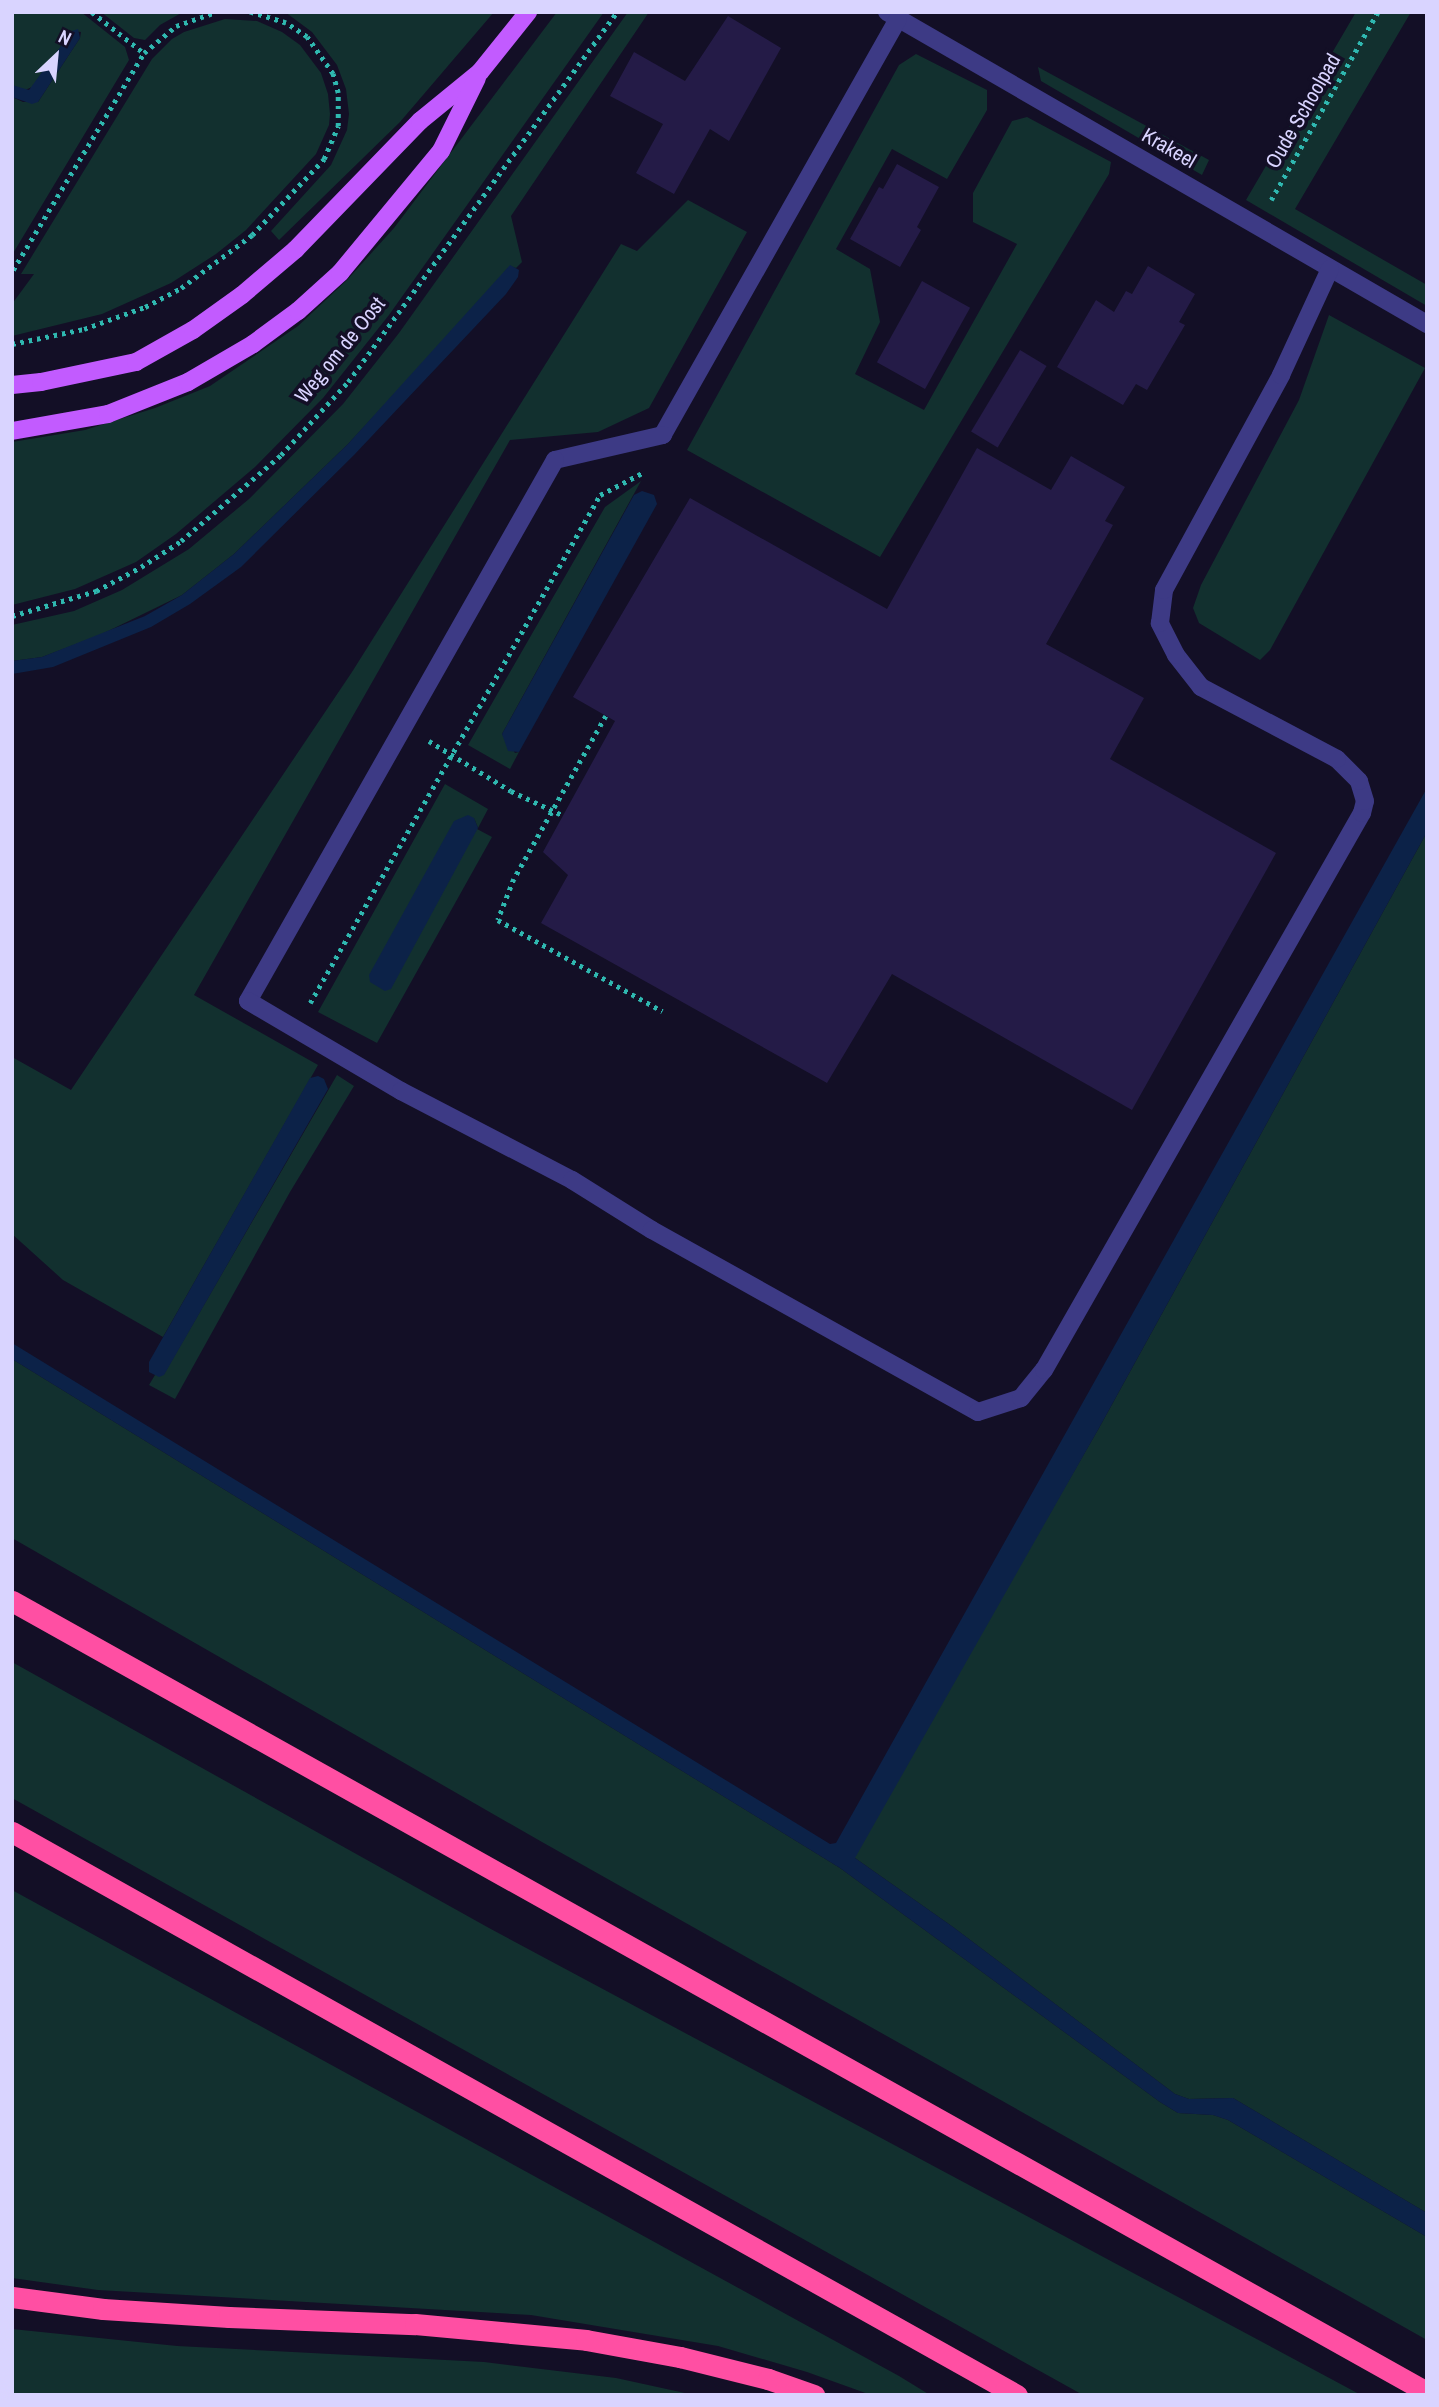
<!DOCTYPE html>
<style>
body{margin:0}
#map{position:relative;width:1439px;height:2407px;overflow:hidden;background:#130f26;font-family:"Archivo Narrow",sans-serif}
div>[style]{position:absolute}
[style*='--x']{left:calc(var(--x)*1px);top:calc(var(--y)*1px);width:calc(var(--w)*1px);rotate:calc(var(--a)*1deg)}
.green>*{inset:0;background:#12302f}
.water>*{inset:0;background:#0c2248}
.building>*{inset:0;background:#241b47;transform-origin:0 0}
.path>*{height:4.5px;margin-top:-2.25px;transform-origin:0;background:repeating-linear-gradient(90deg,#2fb8b0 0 3.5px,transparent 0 8.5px)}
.minor>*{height:18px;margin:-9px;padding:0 9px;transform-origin:9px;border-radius:9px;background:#3d3a85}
.major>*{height:18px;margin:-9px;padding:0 9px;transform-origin:9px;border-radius:9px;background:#c25bff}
.highway>*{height:21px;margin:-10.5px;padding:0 10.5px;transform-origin:10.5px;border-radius:10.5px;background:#ff4fa3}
span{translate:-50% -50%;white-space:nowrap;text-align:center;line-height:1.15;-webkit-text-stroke:7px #130f26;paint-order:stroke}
.street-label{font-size:21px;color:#d9d4ff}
.frame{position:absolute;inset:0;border:14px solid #d9d4ff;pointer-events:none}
.north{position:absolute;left:21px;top:21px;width:70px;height:70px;-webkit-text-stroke:5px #130f26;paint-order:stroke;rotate:26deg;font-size:19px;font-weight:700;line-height:28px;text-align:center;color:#d9d4ff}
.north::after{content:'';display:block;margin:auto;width:24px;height:32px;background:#d9d4ff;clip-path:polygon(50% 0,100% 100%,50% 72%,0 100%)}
</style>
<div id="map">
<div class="green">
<div style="clip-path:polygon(12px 12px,81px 12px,125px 47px,129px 60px,12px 255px,12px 97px,23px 102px,38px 102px,80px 38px,81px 32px,72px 31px,32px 87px,25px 90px,12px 85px)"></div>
<div style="clip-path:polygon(101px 12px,183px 12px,160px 25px,145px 40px,134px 38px)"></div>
<div style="clip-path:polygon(285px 12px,494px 12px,400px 122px,279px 240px,271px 231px,331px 165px,347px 130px,349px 114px,346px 89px,337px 65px,312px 32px)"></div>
<div style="clip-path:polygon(557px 12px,604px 12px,389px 315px,323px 398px,255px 467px,176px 534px,136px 562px,75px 589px,12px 605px,12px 442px,85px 430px,155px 408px,210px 386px,298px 326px,347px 280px,394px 228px)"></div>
<div style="clip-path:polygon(628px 12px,649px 12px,511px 216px,522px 262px,516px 268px,510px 266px,506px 270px,498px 282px,348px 444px,234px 554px,182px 595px,100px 635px,42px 657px,12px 661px,12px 625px,74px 611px,122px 590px,189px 549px,249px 499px,343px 404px,399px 333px)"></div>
<div style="clip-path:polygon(1356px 12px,1411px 12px,1295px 209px,1427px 285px,1427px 306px,1246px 200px)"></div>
<div style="clip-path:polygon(225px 19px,257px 21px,282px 32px,300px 45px,321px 73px,328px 94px,330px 114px,329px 125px,316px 154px,246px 230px,216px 254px,171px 283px,102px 314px,12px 336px,12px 304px,34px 274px,21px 274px,152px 59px,172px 39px,184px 32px)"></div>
<div style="clip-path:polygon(916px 54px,987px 90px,987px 110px,947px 179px,892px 149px,836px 249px,870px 269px,880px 322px,855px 374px,924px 410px,1017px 244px,973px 222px,973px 193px,1012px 121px,1027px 117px,1111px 162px,1109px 174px,880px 557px,687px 450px,899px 65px)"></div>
<div style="clip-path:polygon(1038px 67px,1209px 160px,1202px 175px,1041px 81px)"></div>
<div style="clip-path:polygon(688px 200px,747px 232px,649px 408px,598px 432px,510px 440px,194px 995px,318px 1065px,163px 1337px,63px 1280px,12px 1234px,12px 1057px,71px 1090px,352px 672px,621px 244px,637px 251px)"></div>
<div style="clip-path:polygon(1329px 315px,1425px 368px,1270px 650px,1260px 660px,1199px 623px,1193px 608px,1201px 585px,1299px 400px)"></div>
<div style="clip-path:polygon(641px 481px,502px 734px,515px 753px,519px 752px,510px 769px,468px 745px,605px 507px)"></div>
<div style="clip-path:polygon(445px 784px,488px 809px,478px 828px,474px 818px,477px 829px,492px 837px,377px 1043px,318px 1012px)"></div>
<div style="clip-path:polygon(1427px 832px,1427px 2213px,1233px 2098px,1189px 2099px,1175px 2094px,953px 1927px,855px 1858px,855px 1852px,1099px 1428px)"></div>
<div style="clip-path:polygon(337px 1075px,354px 1086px,290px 1192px,175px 1399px,149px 1385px,155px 1375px,164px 1374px)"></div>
<div style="clip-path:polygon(12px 1359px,840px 1868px,1160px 2102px,1178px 2113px,1213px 2115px,1228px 2120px,1427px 2237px,1427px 2340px,542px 1842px,12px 1538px)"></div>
<div style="clip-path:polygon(12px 1662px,489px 1928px,1361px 2395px,1083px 2395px,12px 1798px)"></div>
<div style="clip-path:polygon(12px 1890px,899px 2376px,930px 2395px,871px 2395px,807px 2372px,718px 2346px,531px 2315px,98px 2290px,12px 2278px)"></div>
<div style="clip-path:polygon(12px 2329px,177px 2346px,484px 2362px,616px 2378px,694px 2395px,12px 2395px)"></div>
</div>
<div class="water">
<div style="clip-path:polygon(78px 29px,80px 38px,38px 102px,32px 104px,12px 97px,12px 85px,29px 90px,72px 31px)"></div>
<div style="clip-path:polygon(510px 265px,519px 270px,518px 277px,506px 294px,354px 455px,241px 567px,190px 604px,151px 627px,53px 667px,12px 674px,12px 661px,42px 657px,145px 616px,182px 595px,234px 554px,348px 444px)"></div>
<div style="clip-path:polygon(642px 491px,654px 495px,657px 504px,519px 752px,508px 751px,502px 734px,634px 495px)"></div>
<div style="clip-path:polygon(1427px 788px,1427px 832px,1099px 1428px,855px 1858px,953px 1927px,1175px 2094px,1189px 2099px,1233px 2098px,1427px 2213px,1427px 2237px,1228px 2120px,1213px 2115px,1178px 2113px,1160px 2102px,840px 1868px,12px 1359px,12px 1343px,830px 1844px,836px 1843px)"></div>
<div style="clip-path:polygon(468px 815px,474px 818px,478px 828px,391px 989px,385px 991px,370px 982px,369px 975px,454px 821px)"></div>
<div style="clip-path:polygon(318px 1076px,324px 1079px,328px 1089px,164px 1375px,159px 1377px,149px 1372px,149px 1362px,310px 1078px)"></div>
</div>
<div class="building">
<div style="clip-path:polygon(728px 16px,781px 48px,729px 141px,710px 129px,674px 194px,636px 173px,663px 124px,610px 96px,634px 52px,685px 81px)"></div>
<div style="clip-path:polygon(897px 164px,939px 187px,917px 227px,921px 230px,900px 267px,850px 239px,879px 187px,883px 189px)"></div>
<div style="clip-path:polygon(1148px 266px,1195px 294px,1179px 322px,1185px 325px,1147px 390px,1136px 384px,1123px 405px,1057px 367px,1096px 300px,1114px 312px,1126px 291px,1132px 294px)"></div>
<div style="left:922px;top:281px;width:55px;height:93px;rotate:29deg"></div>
<div style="left:1020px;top:350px;width:31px;height:95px;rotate:31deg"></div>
<div style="clip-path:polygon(977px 448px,1051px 490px,1071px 456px,1125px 487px,1105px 521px,1113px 525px,1046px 644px,1144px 698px,1110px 759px,1276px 853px,1132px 1110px,892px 974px,827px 1083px,541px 923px,568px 875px,543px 852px,615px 721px,573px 697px,690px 498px,887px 609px)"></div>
</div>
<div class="path">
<div style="--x:92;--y:12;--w:66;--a:38.3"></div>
<div style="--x:1271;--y:200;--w:216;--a:-60.4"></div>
<div style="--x:13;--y:270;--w:253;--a:-58.9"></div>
<div style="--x:144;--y:53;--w:42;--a:-40.2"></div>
<div style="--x:176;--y:26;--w:42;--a:-19.3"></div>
<div style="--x:12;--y:344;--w:74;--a:-11.8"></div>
<div style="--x:84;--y:329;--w:65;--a:-19.8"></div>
<div style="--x:145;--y:307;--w:41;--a:-27.8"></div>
<div style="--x:181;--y:288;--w:89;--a:-36.7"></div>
<div style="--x:252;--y:235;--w:105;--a:-46.5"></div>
<div style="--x:324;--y:159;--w:36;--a:-67"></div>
<div style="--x:338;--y:126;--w:33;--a:-90"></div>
<div style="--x:338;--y:93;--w:20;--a:-105"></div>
<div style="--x:333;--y:74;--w:45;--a:-125.1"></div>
<div style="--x:307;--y:37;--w:25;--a:-146"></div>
<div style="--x:286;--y:23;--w:38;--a:-163"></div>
<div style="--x:12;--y:616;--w:88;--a:-16.6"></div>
<div style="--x:96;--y:591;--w:51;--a:-28.1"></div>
<div style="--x:141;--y:567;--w:48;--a:-33"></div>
<div style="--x:181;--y:541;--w:132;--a:-40.7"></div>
<div style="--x:281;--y:455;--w:99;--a:-47.5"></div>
<div style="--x:348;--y:382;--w:457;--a:-54"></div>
<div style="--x:606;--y:716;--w:187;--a:119.4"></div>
<div style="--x:514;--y:879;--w:44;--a:111.3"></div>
<div style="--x:498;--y:920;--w:188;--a:29"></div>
<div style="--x:429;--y:741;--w:96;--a:31.4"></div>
<div style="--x:511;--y:791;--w:56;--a:25.2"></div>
<div style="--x:310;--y:1003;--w:585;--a:-60.28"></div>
<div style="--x:600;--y:495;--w:47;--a:-27.6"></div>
</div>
<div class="minor">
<div style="--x:887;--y:12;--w:624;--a:30.02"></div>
<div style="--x:898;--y:19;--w:478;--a:119.5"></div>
<div style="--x:663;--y:435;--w:111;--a:167"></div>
<div style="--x:555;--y:460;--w:622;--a:119.57"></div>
<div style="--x:248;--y:1001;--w:178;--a:30.5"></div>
<div style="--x:401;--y:1091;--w:193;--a:27.5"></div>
<div style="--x:572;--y:1180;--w:94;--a:32"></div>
<div style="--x:652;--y:1230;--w:373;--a:29.2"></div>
<div style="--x:978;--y:1412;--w:45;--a:-18"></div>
<div style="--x:1021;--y:1398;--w:36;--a:-51"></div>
<div style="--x:1044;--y:1370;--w:641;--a:-60.28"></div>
<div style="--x:1362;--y:813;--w:12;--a:-76"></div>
<div style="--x:1365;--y:801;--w:21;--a:-107"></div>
<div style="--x:1359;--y:781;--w:31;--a:-135"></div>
<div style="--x:1337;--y:759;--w:154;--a:-152.1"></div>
<div style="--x:1201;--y:687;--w:41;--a:-128"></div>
<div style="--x:1176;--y:655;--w:36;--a:-117"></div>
<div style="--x:1160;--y:623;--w:33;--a:-83"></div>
<div style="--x:1164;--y:590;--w:245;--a:-61.4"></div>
<div style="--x:1281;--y:375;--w:117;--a:-65.2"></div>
</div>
<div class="major">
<div style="--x:12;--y:385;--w:29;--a:-6"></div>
<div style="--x:41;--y:382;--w:97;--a:-11.9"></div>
<div style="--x:136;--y:362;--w:65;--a:-29.3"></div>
<div style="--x:193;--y:330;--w:60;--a:-35.5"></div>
<div style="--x:242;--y:295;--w:70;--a:-40.3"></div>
<div style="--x:295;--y:250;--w:180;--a:-45.9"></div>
<div style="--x:420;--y:121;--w:77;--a:-39.2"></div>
<div style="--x:480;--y:72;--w:77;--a:-51.3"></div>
<div style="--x:12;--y:431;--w:97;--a:-10"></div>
<div style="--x:108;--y:414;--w:86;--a:-21.8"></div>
<div style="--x:188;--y:382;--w:75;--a:-30.3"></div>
<div style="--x:253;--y:344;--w:56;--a:-36.3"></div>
<div style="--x:298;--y:311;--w:57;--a:-42.1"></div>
<div style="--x:340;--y:273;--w:158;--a:-50.4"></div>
<div style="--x:441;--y:151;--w:81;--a:-63.7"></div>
</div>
<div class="highway">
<div style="--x:12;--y:1601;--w:1621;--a:29.21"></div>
<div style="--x:12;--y:1832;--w:1152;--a:29.26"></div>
<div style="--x:12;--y:2297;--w:92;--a:7.5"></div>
<div style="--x:103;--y:2309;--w:126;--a:3.6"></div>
<div style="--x:229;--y:2317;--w:186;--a:2.2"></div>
<div style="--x:415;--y:2324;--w:172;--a:5.3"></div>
<div style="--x:586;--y:2340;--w:96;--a:10.3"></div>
<div style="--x:680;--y:2357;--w:91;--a:14"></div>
<div style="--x:768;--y:2379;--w:49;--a:19.2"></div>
</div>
<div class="street-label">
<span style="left:1303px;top:111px;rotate:-60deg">Oude Schoolpad</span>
<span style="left:1169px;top:148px;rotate:30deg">Krakeel</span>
<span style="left:340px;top:350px;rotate:-51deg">Weg om de Oost</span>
</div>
<div class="frame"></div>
<div class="north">N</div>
</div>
